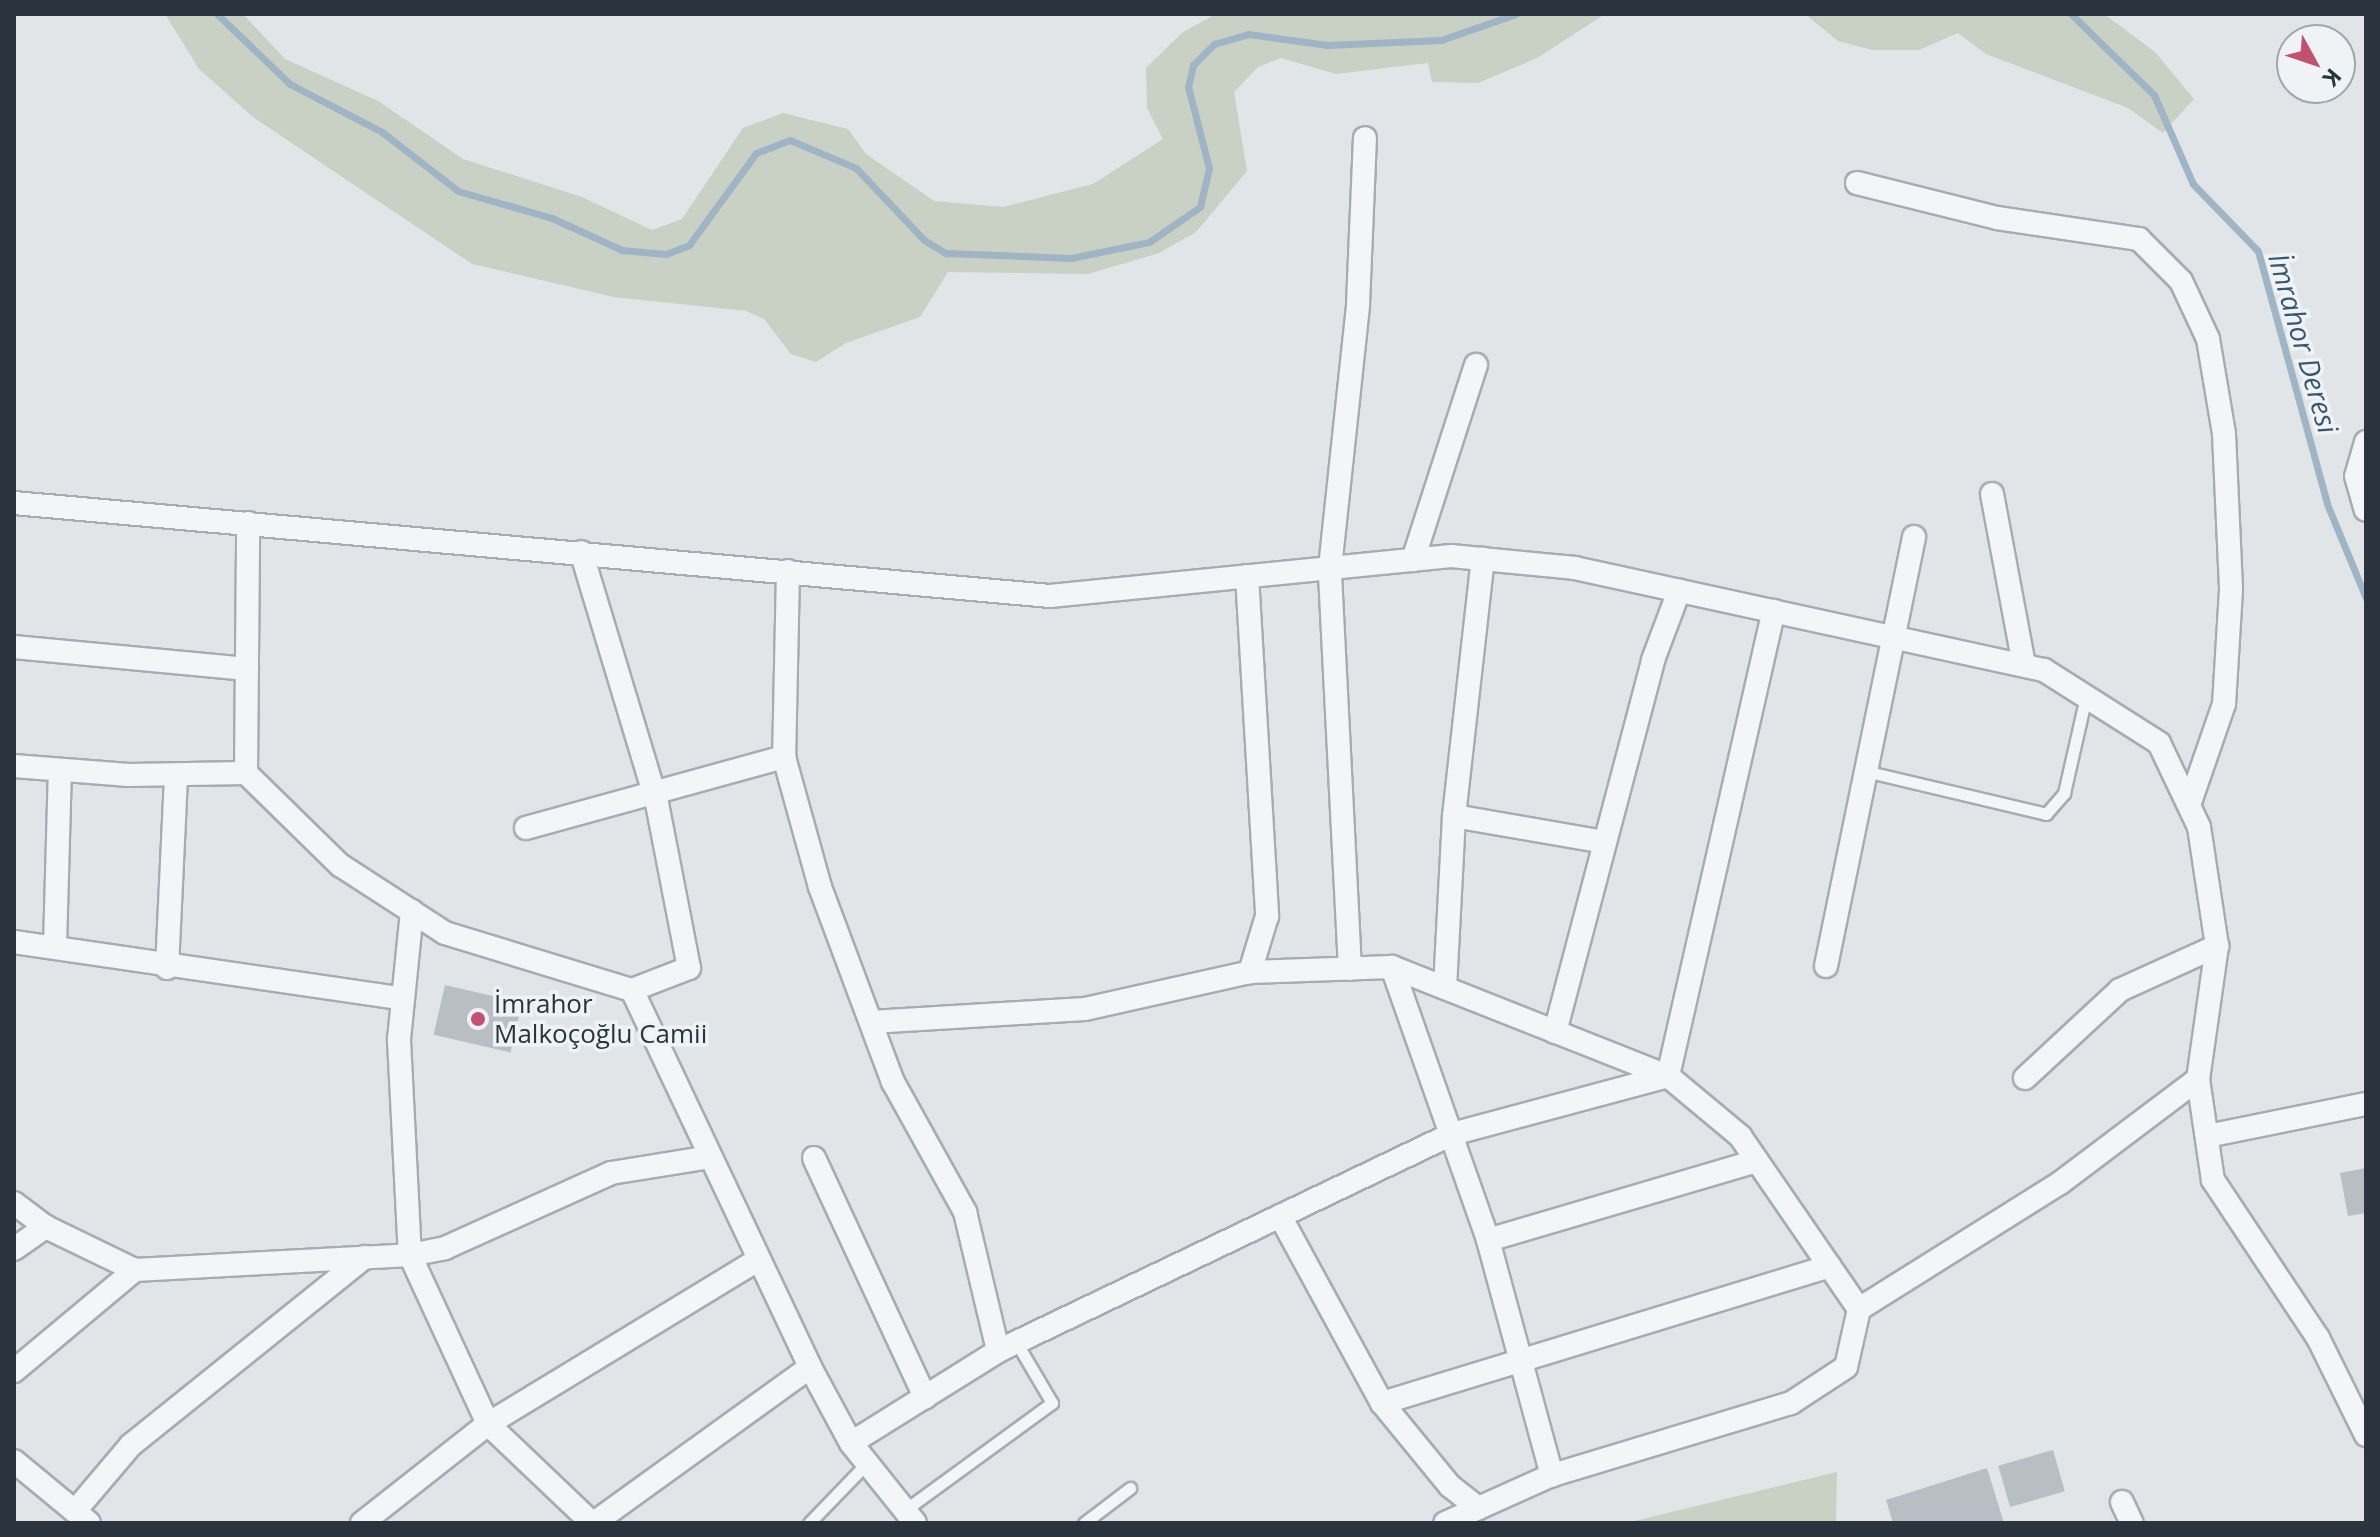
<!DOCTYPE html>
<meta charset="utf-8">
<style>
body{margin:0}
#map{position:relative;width:2380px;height:1537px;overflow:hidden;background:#e1e5e8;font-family:"Open Sans",sans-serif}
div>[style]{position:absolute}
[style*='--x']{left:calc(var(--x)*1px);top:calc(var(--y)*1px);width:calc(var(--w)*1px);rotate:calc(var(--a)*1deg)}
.green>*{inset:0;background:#c8d1c3}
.stream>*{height:7px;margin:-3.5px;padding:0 3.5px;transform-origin:3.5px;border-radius:3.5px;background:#9fb5c5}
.building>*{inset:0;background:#b9bec5;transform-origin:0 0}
.roads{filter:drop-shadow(2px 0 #a7acb2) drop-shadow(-2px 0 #a7acb2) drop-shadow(0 2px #a7acb2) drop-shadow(0 -2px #a7acb2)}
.service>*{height:11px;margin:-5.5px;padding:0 5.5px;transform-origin:5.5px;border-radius:5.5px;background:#f3f5f7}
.minor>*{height:22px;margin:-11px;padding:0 11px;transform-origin:11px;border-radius:11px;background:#f3f5f7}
.dots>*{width:22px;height:22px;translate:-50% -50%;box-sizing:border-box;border:4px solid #f0f3f6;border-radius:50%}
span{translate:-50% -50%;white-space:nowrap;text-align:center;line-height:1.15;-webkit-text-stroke:7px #f0f3f6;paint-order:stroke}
.poi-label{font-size:26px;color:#2b343e}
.left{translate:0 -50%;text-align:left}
.water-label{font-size:28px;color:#39566f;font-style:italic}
.frame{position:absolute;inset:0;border:16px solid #2b343e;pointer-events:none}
.north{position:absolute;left:2276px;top:24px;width:80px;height:80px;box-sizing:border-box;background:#f0f3f6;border:2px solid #a1a7ac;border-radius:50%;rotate:130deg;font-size:22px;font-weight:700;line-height:32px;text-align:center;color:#2b343e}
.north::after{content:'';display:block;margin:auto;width:28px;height:36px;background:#c2516d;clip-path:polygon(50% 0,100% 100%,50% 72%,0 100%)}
</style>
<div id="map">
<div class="green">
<div style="clip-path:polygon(165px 14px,243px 14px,285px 59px,378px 101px,463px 159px,582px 197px,652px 230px,682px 219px,743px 128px,783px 113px,848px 129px,866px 154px,934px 201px,1003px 207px,1093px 184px,1163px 139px,1147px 108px,1146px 68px,1183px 32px,1216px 14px,1605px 14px,1537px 58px,1478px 83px,1432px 82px,1428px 63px,1336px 74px,1281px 58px,1258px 67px,1234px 92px,1247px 171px,1196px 232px,1159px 253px,1088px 274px,948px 272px,920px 317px,846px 343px,816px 362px,791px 354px,764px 319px,746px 311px,614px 297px,472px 264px,253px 117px,199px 69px)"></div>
<div style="clip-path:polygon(1805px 14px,2104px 14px,2155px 52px,2194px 99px,2163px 133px,2128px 108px,1986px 54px,1958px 33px,1919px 50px,1872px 50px,1838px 41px)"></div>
<div style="clip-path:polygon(1837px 1472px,1836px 1523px,1626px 1523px)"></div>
</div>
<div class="stream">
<div style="--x:217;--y:14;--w:101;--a:43.8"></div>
<div style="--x:290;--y:84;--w:104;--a:27.6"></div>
<div style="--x:382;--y:132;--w:96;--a:37.8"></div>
<div style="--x:458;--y:191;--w:98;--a:16"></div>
<div style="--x:552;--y:218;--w:77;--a:24.6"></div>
<div style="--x:622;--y:250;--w:44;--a:5.2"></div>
<div style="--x:666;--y:254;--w:25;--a:-21"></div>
<div style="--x:689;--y:245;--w:114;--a:-53.9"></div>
<div style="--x:756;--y:153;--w:36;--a:-21"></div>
<div style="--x:790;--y:140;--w:72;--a:23"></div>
<div style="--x:856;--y:168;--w:99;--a:46.6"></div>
<div style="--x:924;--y:240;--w:26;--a:31"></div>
<div style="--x:946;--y:253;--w:125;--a:2.3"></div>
<div style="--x:1071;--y:258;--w:80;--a:-11.6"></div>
<div style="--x:1149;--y:242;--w:62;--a:-34.5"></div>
<div style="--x:1200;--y:207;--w:40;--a:-77"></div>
<div style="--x:1209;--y:168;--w:84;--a:-104.5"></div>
<div style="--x:1188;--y:87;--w:23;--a:-77"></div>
<div style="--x:1193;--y:65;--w:30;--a:-45"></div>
<div style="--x:1214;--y:44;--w:35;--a:-16"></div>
<div style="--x:1248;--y:34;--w:80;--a:7.9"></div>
<div style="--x:1327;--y:45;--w:114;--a:-2.5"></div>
<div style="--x:1441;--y:40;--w:79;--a:-19.1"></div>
<div style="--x:2071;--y:14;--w:116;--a:44.3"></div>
<div style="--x:2154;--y:95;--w:97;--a:66.3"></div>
<div style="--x:2193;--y:184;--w:93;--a:45.9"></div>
<div style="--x:2258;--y:251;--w:262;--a:74.7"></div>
<div style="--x:2327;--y:504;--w:102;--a:67.5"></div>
</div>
<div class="building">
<div style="left:445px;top:985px;width:79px;height:51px;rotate:13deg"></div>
<div style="clip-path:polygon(2366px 1168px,2366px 1213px,2348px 1216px,2340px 1173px)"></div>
<div style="left:2053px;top:1450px;width:43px;height:57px;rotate:74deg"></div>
<div style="clip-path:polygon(1987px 1468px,2004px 1523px,1893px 1523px,1886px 1500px)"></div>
</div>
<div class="roads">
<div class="service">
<div style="--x:1869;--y:772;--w:182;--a:13.3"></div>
<div style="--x:2046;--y:814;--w:28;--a:-49"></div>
<div style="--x:2064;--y:793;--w:99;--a:-77.2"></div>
<div style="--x:905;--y:1510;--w:182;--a:-36.1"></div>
<div style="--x:1052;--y:1403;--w:71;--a:-120.5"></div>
<div style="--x:809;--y:1523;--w:83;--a:-46"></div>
<div style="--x:1084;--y:1523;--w:58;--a:-37.3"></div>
</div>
<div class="minor">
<div style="--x:1857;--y:183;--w:144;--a:14"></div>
<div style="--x:1997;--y:218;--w:144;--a:8.4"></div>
<div style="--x:2139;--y:239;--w:59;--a:45"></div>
<div style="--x:2181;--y:281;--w:64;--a:65"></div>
<div style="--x:2208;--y:339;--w:96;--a:80.4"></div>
<div style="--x:2224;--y:434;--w:156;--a:87.4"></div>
<div style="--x:2231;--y:590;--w:114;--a:93.5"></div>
<div style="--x:2224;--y:704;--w:107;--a:109.1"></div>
<div style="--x:2366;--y:442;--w:35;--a:106"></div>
<div style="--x:2356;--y:476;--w:35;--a:74"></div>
<div style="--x:1992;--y:494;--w:174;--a:79.4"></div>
<div style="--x:14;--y:503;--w:1040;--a:5.13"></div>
<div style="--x:1050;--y:596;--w:403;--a:-5.7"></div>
<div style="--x:1451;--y:556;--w:125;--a:5.5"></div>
<div style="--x:1575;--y:568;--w:480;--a:12.3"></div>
<div style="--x:2044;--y:670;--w:136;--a:32.4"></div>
<div style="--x:2159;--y:743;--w:93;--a:64.5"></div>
<div style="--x:2199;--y:827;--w:120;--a:81.4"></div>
<div style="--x:2217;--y:946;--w:134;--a:98.1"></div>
<div style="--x:2198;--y:1079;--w:102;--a:81.6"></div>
<div style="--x:2213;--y:1180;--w:190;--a:56.4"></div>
<div style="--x:2318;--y:1338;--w:108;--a:63.7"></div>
<div style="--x:1413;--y:560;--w:205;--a:-72.1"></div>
<div style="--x:788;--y:571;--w:186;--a:91.2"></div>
<div style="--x:784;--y:757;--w:135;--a:74.5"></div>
<div style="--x:820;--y:887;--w:208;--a:69.5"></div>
<div style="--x:893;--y:1082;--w:149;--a:61"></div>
<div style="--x:965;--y:1212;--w:143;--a:76.6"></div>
<div style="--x:1247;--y:576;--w:341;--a:86.6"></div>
<div style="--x:1267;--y:916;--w:59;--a:106.9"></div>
<div style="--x:14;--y:647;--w:234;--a:5.4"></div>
<div style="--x:14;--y:766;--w:115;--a:4.5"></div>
<div style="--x:129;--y:775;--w:117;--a:-1"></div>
<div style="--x:246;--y:773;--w:250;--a:-89.5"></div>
<div style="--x:246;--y:773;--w:132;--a:44.4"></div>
<div style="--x:340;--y:865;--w:125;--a:32.9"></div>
<div style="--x:445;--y:933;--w:195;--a:17"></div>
<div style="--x:632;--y:990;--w:61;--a:-21.1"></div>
<div style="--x:689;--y:968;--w:168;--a:-101"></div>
<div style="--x:657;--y:803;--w:262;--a:-106.8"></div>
<div style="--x:1454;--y:816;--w:152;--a:9.8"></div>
<div style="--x:526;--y:828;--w:268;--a:-15.4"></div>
<div style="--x:412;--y:911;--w:130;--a:95.8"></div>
<div style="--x:399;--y:1040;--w:215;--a:87.1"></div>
<div style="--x:410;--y:1255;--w:186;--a:65.2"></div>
<div style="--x:488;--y:1424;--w:144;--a:43.6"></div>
<div style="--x:14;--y:942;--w:393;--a:8.3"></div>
<div style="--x:55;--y:946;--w:176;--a:-88.4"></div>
<div style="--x:1826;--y:966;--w:438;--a:-78.4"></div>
<div style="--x:1392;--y:967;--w:289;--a:70.6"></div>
<div style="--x:1488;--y:1240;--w:244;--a:74.8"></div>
<div style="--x:167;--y:968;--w:193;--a:-87.3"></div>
<div style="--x:1350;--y:969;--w:401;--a:-92.9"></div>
<div style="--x:1330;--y:568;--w:265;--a:-83.9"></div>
<div style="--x:1358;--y:304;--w:166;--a:-87.6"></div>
<div style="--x:1445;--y:988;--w:172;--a:-87"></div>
<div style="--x:1454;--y:816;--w:259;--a:-83.6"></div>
<div style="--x:632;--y:990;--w:417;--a:64.7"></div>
<div style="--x:810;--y:1367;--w:86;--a:61.7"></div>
<div style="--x:851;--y:1443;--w:102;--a:51.3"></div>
<div style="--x:871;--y:1022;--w:214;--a:-3.5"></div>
<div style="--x:1085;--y:1009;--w:169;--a:-12.6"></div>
<div style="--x:1250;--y:972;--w:142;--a:-2"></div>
<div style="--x:1392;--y:967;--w:297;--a:21.6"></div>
<div style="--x:1668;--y:1076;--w:94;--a:39.8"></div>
<div style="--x:1740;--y:1136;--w:210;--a:55.5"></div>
<div style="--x:1859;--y:1309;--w:59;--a:102.6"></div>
<div style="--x:1846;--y:1367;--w:66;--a:146.8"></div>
<div style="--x:1791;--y:1403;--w:250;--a:163.2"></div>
<div style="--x:1552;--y:1475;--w:117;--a:155.8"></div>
<div style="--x:1555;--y:1032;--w:385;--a:-75.2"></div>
<div style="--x:1653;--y:660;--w:74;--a:-69.4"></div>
<div style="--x:2025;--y:1078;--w:129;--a:-42.8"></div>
<div style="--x:2120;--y:990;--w:107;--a:-24.4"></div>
<div style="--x:2207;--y:1136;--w:162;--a:-11.4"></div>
<div style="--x:814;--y:1158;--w:264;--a:65.1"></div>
<div style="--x:14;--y:1203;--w:40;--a:37"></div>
<div style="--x:46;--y:1227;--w:99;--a:25.8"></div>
<div style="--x:135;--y:1270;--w:275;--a:-3.1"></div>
<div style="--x:410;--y:1255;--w:36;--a:-11"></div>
<div style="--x:445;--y:1248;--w:182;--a:-24.3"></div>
<div style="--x:611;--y:1173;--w:95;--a:-9.1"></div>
<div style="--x:1280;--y:1216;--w:213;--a:61.4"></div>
<div style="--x:1382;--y:1403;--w:107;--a:50.7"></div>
<div style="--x:1450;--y:1486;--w:36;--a:38"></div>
<div style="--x:1488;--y:1240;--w:280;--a:-16.4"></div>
<div style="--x:14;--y:1249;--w:39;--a:-35"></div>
<div style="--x:1859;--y:1309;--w:237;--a:-32.1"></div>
<div style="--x:2060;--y:1183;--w:173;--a:-37"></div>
<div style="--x:14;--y:1371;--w:158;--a:-39.9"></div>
<div style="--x:1382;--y:1403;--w:468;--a:-17"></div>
<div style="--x:851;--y:1443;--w:173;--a:-32"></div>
<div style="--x:998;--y:1351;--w:503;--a:-25.55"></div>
<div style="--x:1452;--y:1134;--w:224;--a:-15"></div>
<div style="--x:1668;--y:1076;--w:477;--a:-77.2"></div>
<div style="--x:14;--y:1461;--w:97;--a:39.6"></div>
<div style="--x:2122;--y:1502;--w:23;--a:65"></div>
<div style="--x:75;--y:1511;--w:87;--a:-49.7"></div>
<div style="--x:131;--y:1445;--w:300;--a:-38.8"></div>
<div style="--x:362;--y:1523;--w:160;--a:-38.2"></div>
<div style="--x:488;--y:1424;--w:311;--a:-31.3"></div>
<div style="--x:594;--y:1523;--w:266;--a:-35.8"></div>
</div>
</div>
<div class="dots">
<div style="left:478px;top:1019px;background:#c2516d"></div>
</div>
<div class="poi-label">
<span class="left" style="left:494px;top:1019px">İmrahor<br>Malkoçoğlu Camii</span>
</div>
<div class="water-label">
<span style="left:2304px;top:343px;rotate:74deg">İmrahor Deresi</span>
</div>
<div class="frame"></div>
<div class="north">K</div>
</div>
